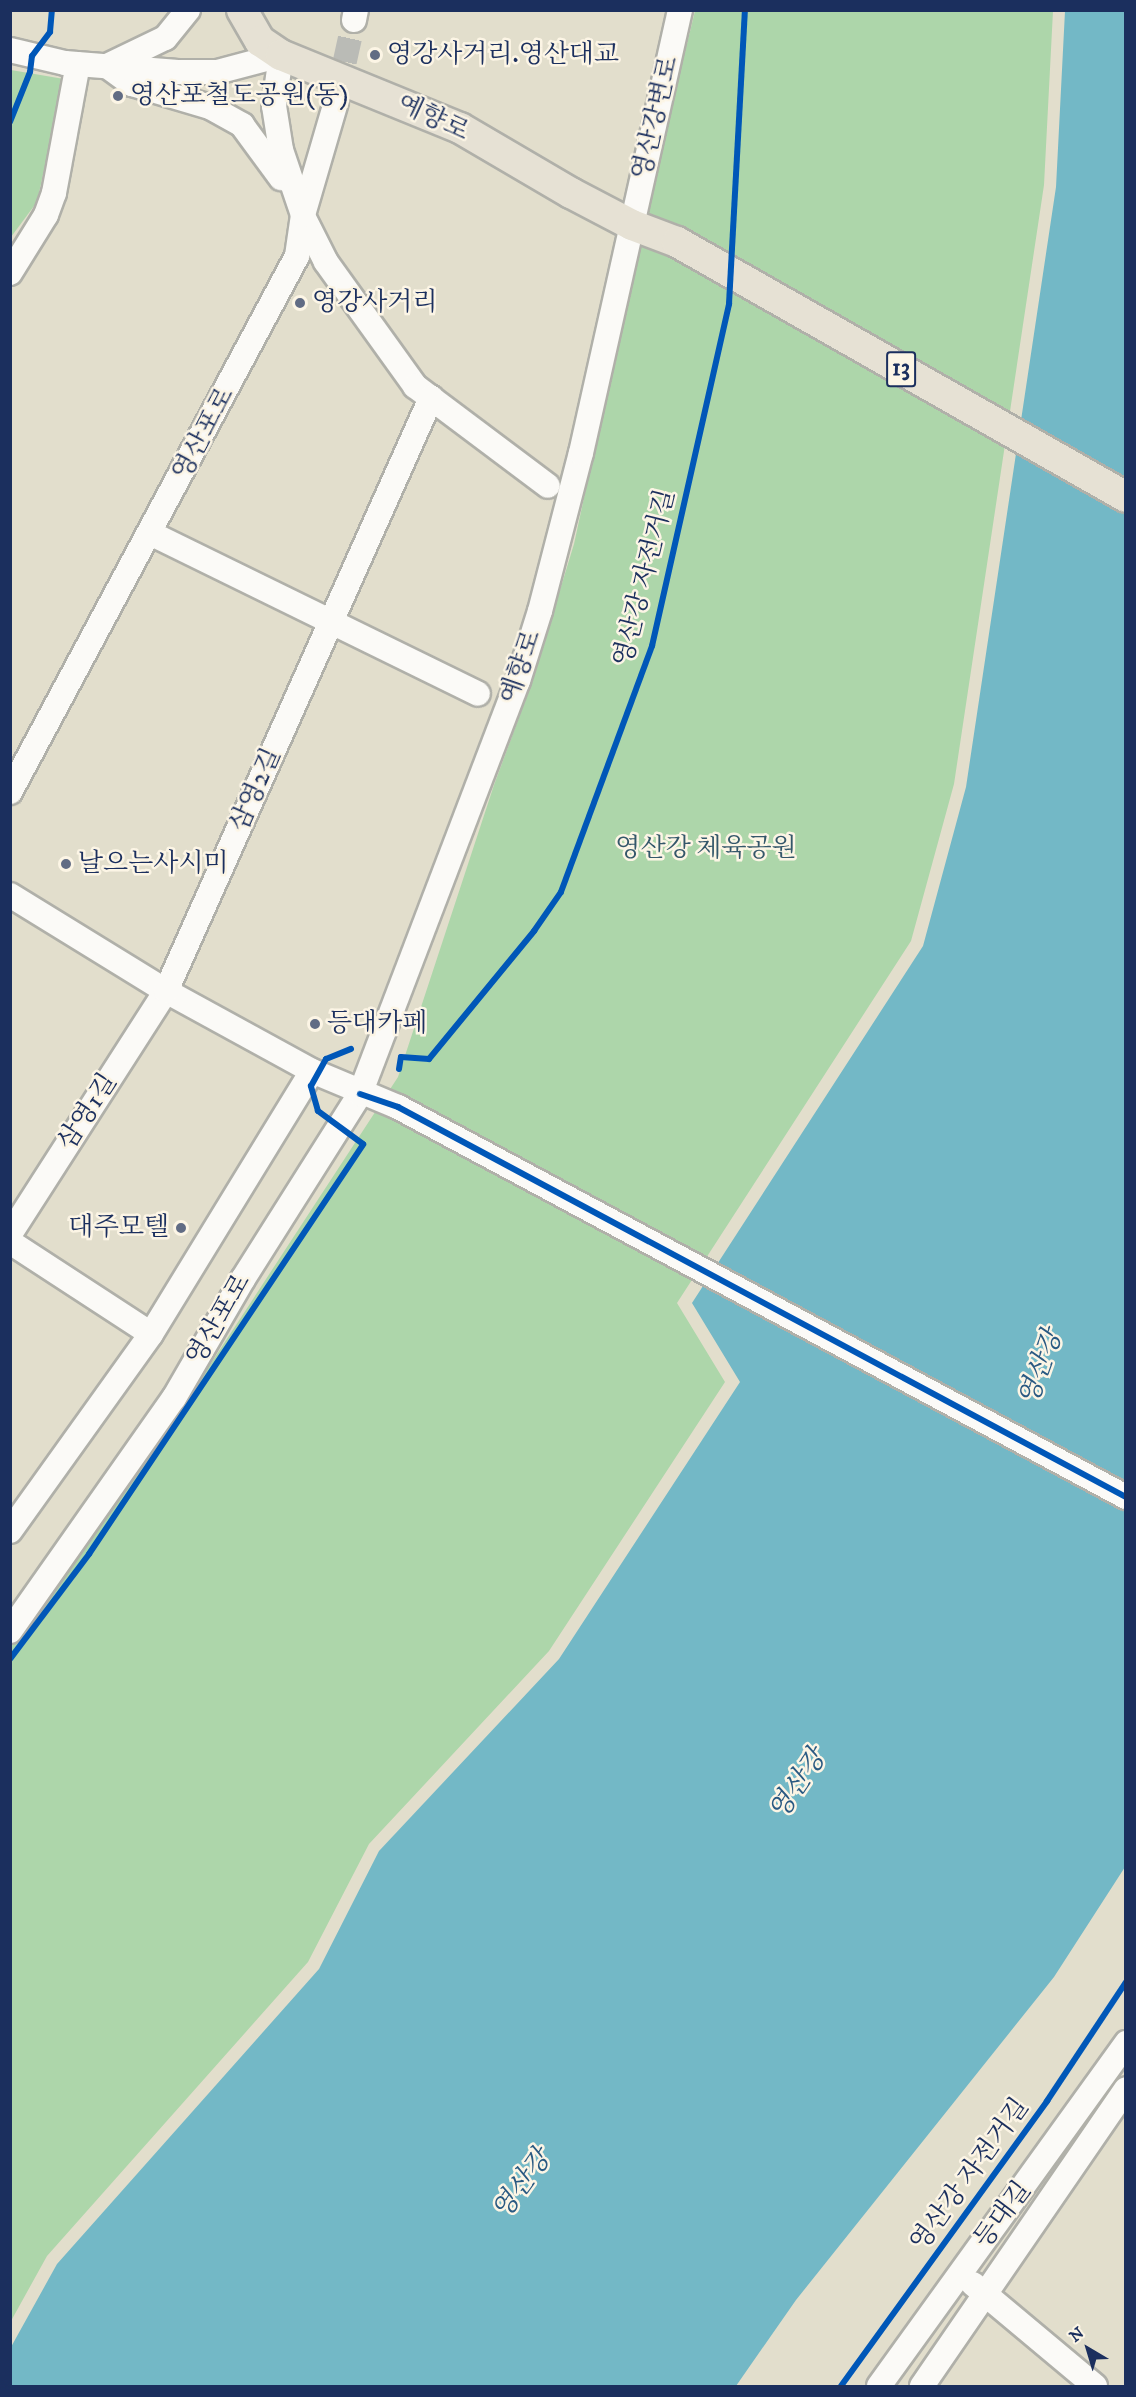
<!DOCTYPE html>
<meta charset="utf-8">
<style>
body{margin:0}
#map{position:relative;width:1136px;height:2397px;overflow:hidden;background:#e2decc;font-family:"IM FELL DW Pica","Noto Serif KR",serif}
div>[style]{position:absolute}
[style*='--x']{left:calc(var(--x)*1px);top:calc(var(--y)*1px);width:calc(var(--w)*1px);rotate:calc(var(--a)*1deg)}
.green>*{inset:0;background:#add6aa}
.water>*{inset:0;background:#73b8c6}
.minor-tunnel>*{height:24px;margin-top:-12px;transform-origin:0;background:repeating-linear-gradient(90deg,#babbb6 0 24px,transparent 0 36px)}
.roads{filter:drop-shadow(2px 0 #b0b0a9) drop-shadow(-2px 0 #b0b0a9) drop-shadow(0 2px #b0b0a9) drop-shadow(0 -2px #b0b0a9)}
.minor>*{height:24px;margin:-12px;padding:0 12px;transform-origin:12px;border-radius:12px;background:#fbfaf7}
.major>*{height:30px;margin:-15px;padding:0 15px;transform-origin:15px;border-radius:15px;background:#e6e1d4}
.cycleway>*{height:6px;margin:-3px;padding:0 3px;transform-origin:3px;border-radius:3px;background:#0057b8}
.dots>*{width:16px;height:16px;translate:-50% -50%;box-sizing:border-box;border:3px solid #fcf5e5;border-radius:50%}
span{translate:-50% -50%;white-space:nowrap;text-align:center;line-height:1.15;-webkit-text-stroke:5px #fcf5e5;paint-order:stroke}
.shield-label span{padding:2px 4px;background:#fcf5e5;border:2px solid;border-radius:4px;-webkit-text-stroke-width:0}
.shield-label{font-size:24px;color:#1b2f5e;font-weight:700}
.poi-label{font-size:26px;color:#1b2f5e}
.left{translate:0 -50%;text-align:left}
.right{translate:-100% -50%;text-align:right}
.street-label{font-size:26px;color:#1b2f5e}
.park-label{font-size:26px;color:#34576a}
.water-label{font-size:27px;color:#295982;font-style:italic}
.frame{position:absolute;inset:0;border:12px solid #1b2f5e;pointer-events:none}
.north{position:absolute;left:1058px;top:2319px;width:60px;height:60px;-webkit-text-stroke:4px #fcf5e5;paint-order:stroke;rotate:322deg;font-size:16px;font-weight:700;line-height:24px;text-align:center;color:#1b2f5e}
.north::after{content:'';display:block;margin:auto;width:21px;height:27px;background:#1b2f5e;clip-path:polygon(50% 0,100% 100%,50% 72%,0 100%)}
</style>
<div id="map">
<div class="green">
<div style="clip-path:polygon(695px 11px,1053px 11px,1044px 185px,954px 784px,911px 941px,677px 1303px,725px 1382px,549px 1651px,369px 1844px,308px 1962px,47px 2256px,11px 2321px,11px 1644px,204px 1374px,398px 1077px,494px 785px,531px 685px,574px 544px,647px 207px)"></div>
<div style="clip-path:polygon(11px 70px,64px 79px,37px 202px,11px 237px)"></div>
</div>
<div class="water">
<div style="clip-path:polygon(1065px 11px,1125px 11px,1125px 1867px,1054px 1977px,796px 2300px,736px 2386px,11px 2386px,11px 2347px,57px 2264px,319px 1969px,379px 1851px,559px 1659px,740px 1382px,692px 1303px,923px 946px,966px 787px,1056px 187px)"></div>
</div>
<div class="minor-tunnel">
<div style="--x:337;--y:97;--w:79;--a:-77.6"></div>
</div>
<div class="roads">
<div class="minor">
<div style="--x:188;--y:10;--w:36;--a:129"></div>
<div style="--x:165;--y:38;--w:64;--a:154.2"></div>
<div style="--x:107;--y:66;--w:31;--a:36"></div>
<div style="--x:132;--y:84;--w:81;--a:16.4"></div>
<div style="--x:210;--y:107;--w:37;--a:29"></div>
<div style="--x:242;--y:125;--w:66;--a:53.7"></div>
<div style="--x:354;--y:20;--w:10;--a:-79"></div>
<div style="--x:10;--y:50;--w:57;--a:13.3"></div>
<div style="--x:65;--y:63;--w:113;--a:4.6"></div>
<div style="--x:178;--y:72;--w:39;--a:0"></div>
<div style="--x:217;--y:72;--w:66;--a:-14.9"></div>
<div style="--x:303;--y:215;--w:118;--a:-73.7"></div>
<div style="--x:303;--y:216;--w:51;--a:63.4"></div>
<div style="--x:326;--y:262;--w:153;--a:54.3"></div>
<div style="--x:415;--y:386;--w:166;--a:36.9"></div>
<div style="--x:10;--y:273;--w:68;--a:-58.2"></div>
<div style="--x:46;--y:215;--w:23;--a:-70"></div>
<div style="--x:54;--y:193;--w:131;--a:-79.5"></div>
<div style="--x:150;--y:533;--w:365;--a:26.1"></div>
<div style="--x:10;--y:792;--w:608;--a:-61.83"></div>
<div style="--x:297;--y:256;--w:41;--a:-81.7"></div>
<div style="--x:303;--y:215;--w:69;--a:-108.7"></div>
<div style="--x:281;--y:150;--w:45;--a:-99"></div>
<div style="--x:274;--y:106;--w:51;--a:-82.2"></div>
<div style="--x:10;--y:895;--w:183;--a:31.6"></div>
<div style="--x:166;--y:991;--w:166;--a:28.7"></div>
<div style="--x:312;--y:1071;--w:93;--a:22.7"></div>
<div style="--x:398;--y:1107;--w:826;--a:28.18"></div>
<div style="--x:10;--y:1234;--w:289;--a:-57.3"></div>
<div style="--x:166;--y:991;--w:650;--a:-65.92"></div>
<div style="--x:10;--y:1242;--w:168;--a:33.1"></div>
<div style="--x:10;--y:1531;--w:242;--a:-54.4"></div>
<div style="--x:151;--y:1334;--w:308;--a:-58.5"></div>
<div style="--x:10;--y:1631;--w:285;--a:-54.9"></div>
<div style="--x:174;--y:1398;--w:138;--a:-59.9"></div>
<div style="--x:243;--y:1279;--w:219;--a:-57.7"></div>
<div style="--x:360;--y:1094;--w:442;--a:-69.1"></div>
<div style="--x:518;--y:681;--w:73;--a:-72.6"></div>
<div style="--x:540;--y:611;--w:163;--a:-75.5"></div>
<div style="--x:581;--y:453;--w:454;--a:-77.4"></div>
<div style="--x:973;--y:2284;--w:159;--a:39.9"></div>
<div style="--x:879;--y:2386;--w:423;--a:-54.2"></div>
<div style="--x:922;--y:2386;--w:360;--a:-55.5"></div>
</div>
<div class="major">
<div style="--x:242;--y:10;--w:36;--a:60"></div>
<div style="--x:260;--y:41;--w:25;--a:34"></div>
<div style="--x:281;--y:55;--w:193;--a:22.2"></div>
<div style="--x:460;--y:128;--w:129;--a:30.4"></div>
<div style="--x:571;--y:193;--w:69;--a:27.7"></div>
<div style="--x:632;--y:225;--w:48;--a:20.7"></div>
<div style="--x:677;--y:242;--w:516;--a:29.59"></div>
</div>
</div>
<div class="cycleway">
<div style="--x:10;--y:122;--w:54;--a:-68.2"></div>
<div style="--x:30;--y:72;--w:16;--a:-83"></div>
<div style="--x:32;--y:56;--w:30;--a:-53"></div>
<div style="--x:50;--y:32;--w:22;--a:-85"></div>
<div style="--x:399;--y:1069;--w:12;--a:-81"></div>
<div style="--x:401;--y:1057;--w:28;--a:4"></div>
<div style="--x:429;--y:1059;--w:166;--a:-50.6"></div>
<div style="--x:534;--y:931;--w:47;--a:-55.3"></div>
<div style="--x:561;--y:892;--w:262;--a:-69.7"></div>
<div style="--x:652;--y:646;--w:351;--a:-77.3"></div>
<div style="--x:729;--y:304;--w:294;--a:-86.9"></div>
<div style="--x:360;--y:1094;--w:40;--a:18.9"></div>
<div style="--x:398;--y:1107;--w:826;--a:28.18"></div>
<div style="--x:10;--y:1659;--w:131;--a:-53"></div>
<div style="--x:89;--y:1554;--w:493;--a:-56.2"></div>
<div style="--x:363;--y:1144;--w:56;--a:-143.7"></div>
<div style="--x:318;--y:1111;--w:26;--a:-106"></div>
<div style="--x:311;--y:1086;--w:31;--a:-61"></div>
<div style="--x:326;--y:1059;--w:27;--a:-22"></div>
<div style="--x:841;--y:2386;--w:352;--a:-54.1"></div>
<div style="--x:1047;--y:2101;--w:143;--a:-56.4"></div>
</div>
<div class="dots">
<div style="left:375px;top:55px;background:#616c84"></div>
<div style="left:118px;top:96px;background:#616c84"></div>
<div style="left:300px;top:303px;background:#616c84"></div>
<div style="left:66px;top:864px;background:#616c84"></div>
<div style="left:315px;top:1024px;background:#616c84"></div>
<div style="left:181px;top:1228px;background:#616c84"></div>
</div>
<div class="shield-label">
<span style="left:901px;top:369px">13</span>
</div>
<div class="poi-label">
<span class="left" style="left:387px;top:55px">영강사거리.영산대교</span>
<span class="left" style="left:130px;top:96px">영산포철도공원(동)</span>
<span class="left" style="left:312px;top:303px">영강사거리</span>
<span class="left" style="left:78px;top:864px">날으는사시미</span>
<span class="left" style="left:327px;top:1024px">등대카페</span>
<span class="right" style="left:169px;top:1228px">대주모텔</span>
</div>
<div class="street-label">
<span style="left:433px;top:118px;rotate:25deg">예향로</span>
<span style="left:656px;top:118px;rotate:-77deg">영산강변로</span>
<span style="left:204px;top:434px;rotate:-62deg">영산포로</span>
<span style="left:645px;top:578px;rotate:-76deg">영산강 자전거길</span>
<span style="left:521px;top:667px;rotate:-71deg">예향로</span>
<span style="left:256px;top:790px;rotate:-66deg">삼영2길</span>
<span style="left:88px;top:1112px;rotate:-57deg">삼영1길</span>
<span style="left:219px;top:1320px;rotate:-60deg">영산포로</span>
<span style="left:970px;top:2175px;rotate:-54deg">영산강 자전거길</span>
<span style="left:1003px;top:2215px;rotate:-53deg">등대길</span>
</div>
<div class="park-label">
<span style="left:706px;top:849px">영산강 체육공원</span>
</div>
<div class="water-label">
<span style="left:1041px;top:1368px;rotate:-70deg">영산강</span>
<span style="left:798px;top:1785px;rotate:-56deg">영산강</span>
<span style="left:522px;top:2185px;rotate:-54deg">영산강</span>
</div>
<div class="frame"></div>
<div class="north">N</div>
</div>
